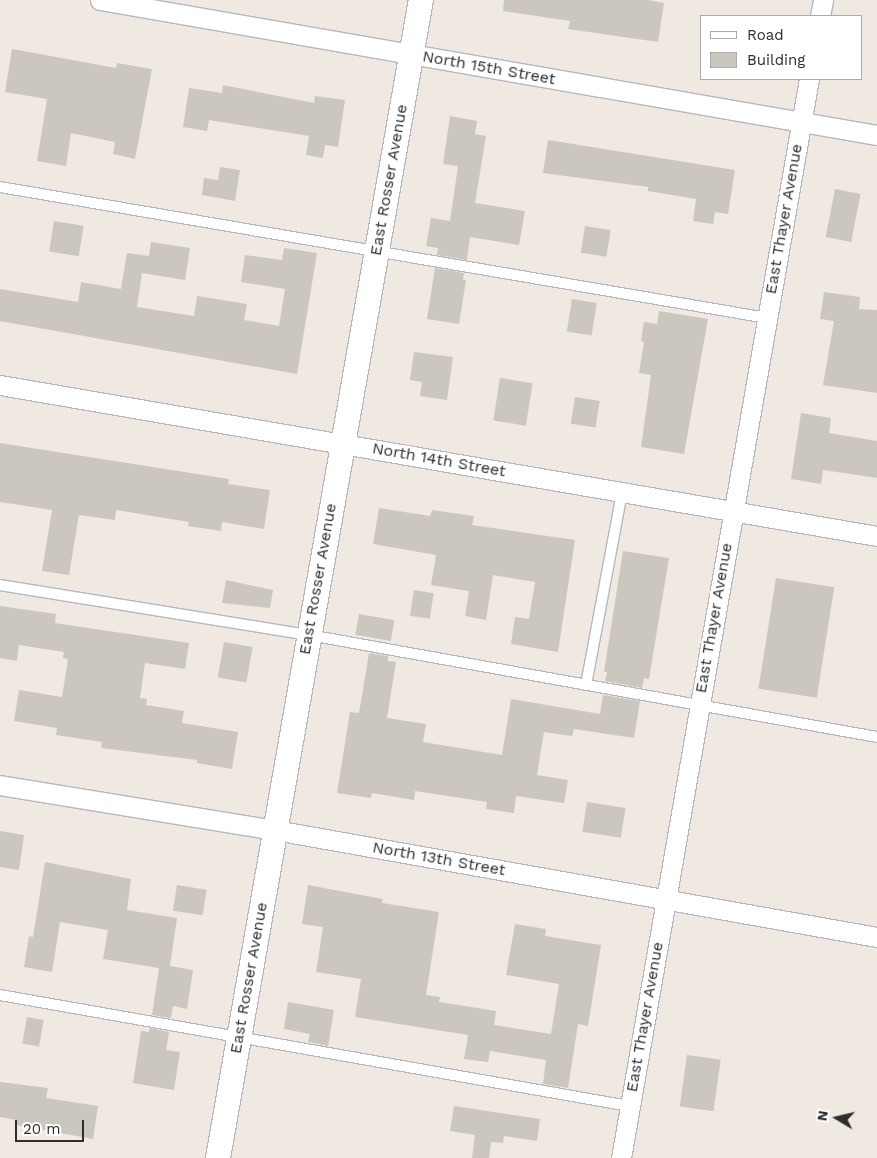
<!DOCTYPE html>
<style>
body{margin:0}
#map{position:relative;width:877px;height:1158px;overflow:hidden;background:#efe9e1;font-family:"Work Sans",sans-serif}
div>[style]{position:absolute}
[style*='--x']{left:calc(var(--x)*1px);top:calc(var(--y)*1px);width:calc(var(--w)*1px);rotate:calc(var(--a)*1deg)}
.building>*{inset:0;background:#cbc7bf;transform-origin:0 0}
.roads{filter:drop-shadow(1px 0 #b4b7c1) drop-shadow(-1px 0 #b4b7c1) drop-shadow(0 1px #b4b7c1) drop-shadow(0 -1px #b4b7c1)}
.service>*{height:10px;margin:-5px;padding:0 5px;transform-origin:5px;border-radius:5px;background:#fff}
.minor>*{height:19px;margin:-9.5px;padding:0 9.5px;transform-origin:9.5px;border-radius:9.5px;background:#fff}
.tertiary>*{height:24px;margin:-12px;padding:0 12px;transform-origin:12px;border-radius:12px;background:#fff}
span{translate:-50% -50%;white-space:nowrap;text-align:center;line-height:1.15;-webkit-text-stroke:4.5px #fff;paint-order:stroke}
.street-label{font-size:16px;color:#2e2e2e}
.legend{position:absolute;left:700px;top:15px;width:162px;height:65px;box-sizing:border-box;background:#fff;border:1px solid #ababab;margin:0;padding:6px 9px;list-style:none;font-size:15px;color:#2e2e2e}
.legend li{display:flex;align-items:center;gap:10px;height:25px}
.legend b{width:25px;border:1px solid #ababab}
.north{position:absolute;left:812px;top:1093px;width:50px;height:50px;-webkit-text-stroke:4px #fff;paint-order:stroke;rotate:279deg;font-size:14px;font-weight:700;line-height:20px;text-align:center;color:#2e2e2e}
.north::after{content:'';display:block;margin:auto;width:18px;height:22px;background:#2e2e2e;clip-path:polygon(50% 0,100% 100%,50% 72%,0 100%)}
.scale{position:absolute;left:15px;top:1120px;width:69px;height:22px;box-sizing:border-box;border:2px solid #2e2e2e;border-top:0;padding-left:6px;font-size:15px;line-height:18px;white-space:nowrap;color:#2e2e2e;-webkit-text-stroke:4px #fff;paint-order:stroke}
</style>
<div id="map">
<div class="building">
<div style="clip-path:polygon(504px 0,648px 0,664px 3px,658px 42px,568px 29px,570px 21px,503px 11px)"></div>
<div style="clip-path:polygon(12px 49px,116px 68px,117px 63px,152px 69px,135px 159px,113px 154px,115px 142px,71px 133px,66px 166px,37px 161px,47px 99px,5px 92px)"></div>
<div style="clip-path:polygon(223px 85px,314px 103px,315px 96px,345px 100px,338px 147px,325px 145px,323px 158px,306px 155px,309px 136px,209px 120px,207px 131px,183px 127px,189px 88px,222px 93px)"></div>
<div style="clip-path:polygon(450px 116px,477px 121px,475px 134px,486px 136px,475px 203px,525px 211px,519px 245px,470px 237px,467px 260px,437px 255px,438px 248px,426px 246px,431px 218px,450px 221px,458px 166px,443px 164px)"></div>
<div style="clip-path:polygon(548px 140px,735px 170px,728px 214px,715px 212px,713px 224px,693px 221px,696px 199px,648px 191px,648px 187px,543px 173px)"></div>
<div style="clip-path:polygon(220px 167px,240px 170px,235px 201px,202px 195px,204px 178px,218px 180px)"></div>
<div style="left:835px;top:189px;width:26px;height:49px;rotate:11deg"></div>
<div style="left:54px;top:221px;width:30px;height:31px;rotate:9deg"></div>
<div style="left:585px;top:226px;width:26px;height:27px;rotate:9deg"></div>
<div style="clip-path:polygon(151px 242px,190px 248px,185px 280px,142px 273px,137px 307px,194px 316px,197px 296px,247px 304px,244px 320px,279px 326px,285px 289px,241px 282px,245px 255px,282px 260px,284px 248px,317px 253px,297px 374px,0 321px,0 289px,78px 302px,81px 282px,121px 289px,127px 253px,149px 256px)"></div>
<div style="clip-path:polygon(435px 268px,464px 273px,463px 280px,466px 280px,459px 324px,427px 319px)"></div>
<div style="clip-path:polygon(824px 292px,860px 297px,859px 309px,877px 310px,877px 393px,823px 385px,834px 321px,820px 319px)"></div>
<div style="left:572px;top:299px;width:25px;height:33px;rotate:9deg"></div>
<div style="clip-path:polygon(659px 311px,708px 319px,684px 454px,641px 447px,651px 375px,639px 373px,644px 342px,641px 341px,644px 322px,657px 324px)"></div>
<div style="clip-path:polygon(414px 352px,453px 357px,447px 400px,420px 396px,422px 382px,410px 380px)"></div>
<div style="left:500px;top:378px;width:33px;height:43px;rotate:9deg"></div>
<div style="left:575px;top:397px;width:25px;height:27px;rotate:9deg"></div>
<div style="clip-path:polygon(801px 413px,831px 418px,829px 433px,877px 441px,877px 478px,823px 470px,821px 484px,791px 479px)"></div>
<div style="clip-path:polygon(0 443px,229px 479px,228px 484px,270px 490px,264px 529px,222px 522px,221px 531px,188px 526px,189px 522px,116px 510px,115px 520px,79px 515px,69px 575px,42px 571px,52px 510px,0 502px)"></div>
<div style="clip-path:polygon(379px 508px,430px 516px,432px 510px,474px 516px,472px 525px,575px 540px,558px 652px,511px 644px,515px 617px,529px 619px,535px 582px,493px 575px,486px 620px,465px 616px,469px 591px,431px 585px,436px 555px,373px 544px)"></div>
<div style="clip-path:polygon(623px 551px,669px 558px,649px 679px,644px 678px,642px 688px,605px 681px,607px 672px,604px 672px)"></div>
<div style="left:776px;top:578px;width:59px;height:112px;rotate:9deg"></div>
<div style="clip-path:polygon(226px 580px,273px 590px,270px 608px,222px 603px)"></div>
<div style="left:414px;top:590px;width:20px;height:26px;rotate:9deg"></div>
<div style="clip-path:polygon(0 606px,56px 614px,55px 623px,189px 643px,185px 669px,145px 663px,140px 698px,147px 699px,146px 705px,184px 711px,182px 723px,238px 732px,232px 769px,197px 763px,197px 760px,101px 748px,102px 742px,56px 735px,57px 728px,14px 721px,19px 690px,62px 697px,68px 659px,63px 658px,64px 652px,19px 645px,17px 661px,0 658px)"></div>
<div style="left:359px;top:614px;width:36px;height:21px;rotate:10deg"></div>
<div style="left:224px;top:642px;width:29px;height:36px;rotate:10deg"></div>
<div style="clip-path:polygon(369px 653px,388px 656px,388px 661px,396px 662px,387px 718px,426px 724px,423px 742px,502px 755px,511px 699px,600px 714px,603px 695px,640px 701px,634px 738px,574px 729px,572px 736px,544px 732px,537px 775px,568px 780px,564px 803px,516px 796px,514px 813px,486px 809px,487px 802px,415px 791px,414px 800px,372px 793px,371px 798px,337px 793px,350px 712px,359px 713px)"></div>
<div style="left:587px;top:802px;width:39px;height:30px;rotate:9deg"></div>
<div style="clip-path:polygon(0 831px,24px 835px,19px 870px,0 867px)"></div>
<div style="clip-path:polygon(45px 862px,131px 879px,127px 910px,177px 918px,170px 966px,193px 970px,187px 1009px,173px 1006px,171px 1018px,152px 1015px,159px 968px,103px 959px,108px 930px,60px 922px,52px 972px,24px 967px,29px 936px,33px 937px)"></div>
<div style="left:177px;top:885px;width:30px;height:26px;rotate:9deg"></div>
<div style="clip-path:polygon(308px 885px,383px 899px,382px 903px,439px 912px,426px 995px,440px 997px,439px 1002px,496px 1011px,494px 1025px,551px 1034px,559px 984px,506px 975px,515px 924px,546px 929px,545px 936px,601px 945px,588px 1026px,578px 1024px,568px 1088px,543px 1084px,546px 1060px,490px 1051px,488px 1062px,464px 1059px,468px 1035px,355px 1017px,361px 979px,316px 972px,323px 927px,302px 924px)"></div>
<div style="clip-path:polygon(288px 1002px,334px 1010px,328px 1046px,308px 1042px,310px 1034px,284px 1029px)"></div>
<div style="left:27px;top:1017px;width:17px;height:27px;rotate:10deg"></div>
<div style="clip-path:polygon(150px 1028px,169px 1032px,166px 1050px,180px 1052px,174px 1090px,133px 1083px,141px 1031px,149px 1032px)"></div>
<div style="left:687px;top:1055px;width:34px;height:52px;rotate:8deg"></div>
<div style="clip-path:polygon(0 1082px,48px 1088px,46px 1098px,98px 1106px,93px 1139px,16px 1125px,17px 1120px,0 1117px)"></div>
<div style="clip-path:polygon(454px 1106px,540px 1119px,537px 1141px,504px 1136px,503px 1143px,491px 1142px,489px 1158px,472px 1158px,475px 1135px,450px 1131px)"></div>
</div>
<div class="roads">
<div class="service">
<div style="--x:0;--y:187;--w:778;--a:9.69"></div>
<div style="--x:0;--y:585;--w:313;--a:9.2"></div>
<div style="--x:309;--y:635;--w:577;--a:10.18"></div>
<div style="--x:586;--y:685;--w:196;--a:-79.4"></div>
<div style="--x:0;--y:995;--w:639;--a:10.01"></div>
</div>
<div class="minor">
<div style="--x:100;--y:0;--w:789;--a:9.86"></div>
<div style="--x:820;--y:16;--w:16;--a:-79"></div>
<div style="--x:0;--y:385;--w:890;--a:9.77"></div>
<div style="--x:0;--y:785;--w:279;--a:9.3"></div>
<div style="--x:275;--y:830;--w:611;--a:10.08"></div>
<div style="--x:621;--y:1158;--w:1095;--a:-80.12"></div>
</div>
<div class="tertiary">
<div style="--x:218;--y:1158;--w:1176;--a:-80.06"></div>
</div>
</div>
<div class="street-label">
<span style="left:489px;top:68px;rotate:10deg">North 15th Street</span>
<span style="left:389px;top:180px;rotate:-80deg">East Rosser Avenue</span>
<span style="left:784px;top:219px;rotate:-80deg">East Thayer Avenue</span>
<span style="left:439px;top:460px;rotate:10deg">North 14th Street</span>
<span style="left:318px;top:579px;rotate:-80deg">East Rosser Avenue</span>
<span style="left:714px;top:618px;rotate:-80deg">East Thayer Avenue</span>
<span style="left:439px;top:859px;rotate:10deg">North 13th Street</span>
<span style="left:249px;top:978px;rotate:-80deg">East Rosser Avenue</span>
<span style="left:645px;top:1017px;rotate:-80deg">East Thayer Avenue</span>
</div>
<ul class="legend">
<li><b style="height:6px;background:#fff"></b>Road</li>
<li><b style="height:14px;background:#cbc7bf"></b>Building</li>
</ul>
<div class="north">N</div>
<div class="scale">20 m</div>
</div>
